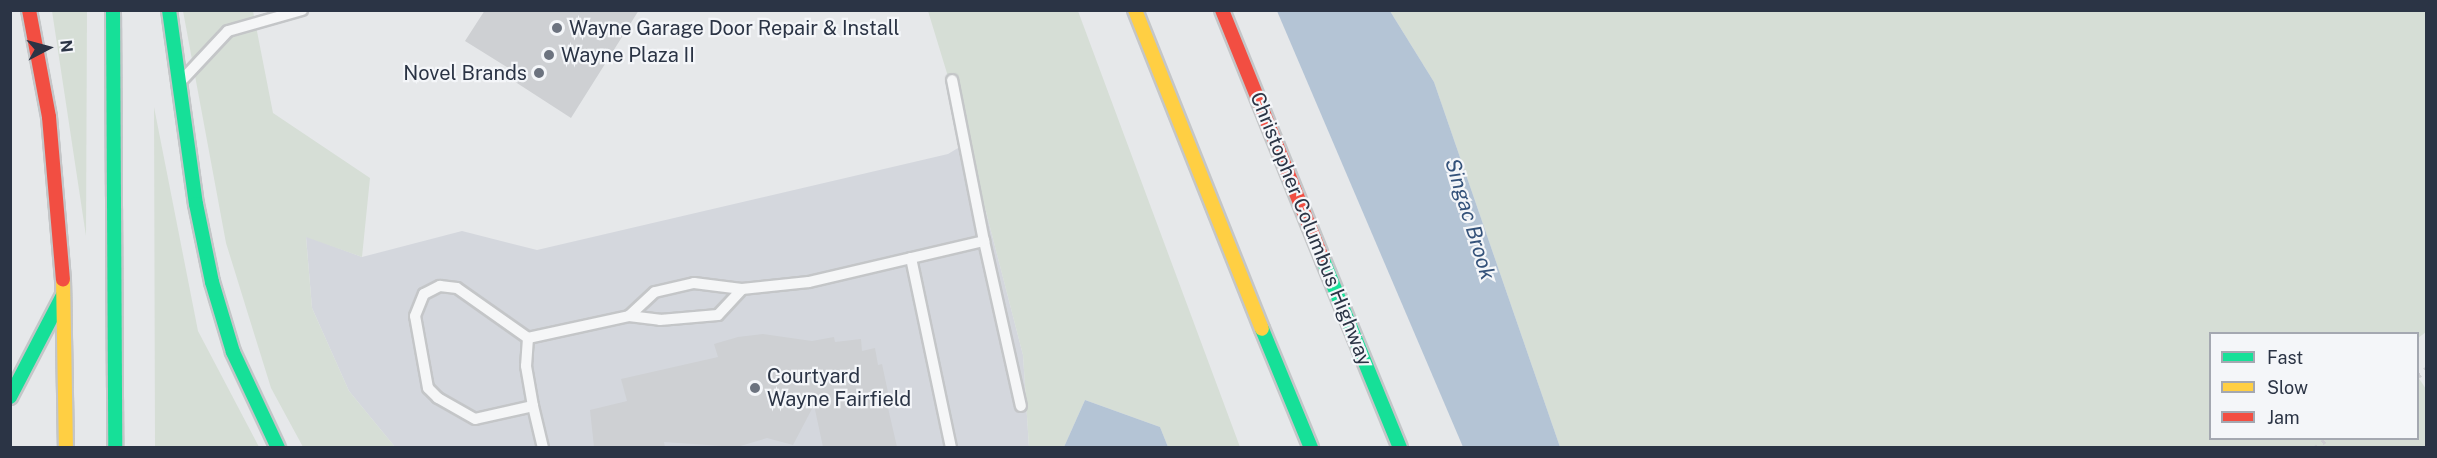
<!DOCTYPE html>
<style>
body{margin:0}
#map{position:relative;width:2437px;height:458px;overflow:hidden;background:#e6e8ea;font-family:"Public Sans",sans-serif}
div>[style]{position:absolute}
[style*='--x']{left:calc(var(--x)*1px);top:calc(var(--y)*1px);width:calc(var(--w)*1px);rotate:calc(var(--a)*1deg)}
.built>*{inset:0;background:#d4d7dd}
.green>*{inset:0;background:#d6ded6}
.water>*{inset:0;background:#b4c4d5}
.building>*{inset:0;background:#ced0d3}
.roads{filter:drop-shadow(2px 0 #c4c6c8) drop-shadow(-2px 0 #c4c6c8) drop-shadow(0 2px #c4c6c8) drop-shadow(0 -2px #c4c6c8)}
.lane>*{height:10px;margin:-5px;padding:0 5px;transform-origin:5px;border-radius:5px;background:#f5f6f7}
.fast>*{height:14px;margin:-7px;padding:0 7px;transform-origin:7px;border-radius:7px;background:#16e098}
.slow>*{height:14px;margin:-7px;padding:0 7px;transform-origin:7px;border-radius:7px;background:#ffcf43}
.jam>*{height:14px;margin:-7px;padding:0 7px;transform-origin:7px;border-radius:7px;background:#f24e42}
.rail>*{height:4.5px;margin-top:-2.25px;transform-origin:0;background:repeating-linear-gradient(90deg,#cecfd2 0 3px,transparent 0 9px)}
.dots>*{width:16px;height:16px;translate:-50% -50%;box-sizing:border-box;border:3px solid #f4f6f9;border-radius:50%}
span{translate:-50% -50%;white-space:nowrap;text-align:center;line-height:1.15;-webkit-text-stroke:4.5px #f4f6f9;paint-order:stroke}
.poi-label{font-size:20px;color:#2b3445}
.left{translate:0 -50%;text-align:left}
.right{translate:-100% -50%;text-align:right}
.street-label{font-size:20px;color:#2b3445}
.water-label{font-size:21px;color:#34527a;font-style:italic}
.frame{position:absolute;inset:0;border:12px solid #2b3445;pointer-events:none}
.legend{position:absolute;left:2209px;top:332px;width:210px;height:108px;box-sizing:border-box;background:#f4f6f9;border:2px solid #a4a8b1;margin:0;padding:8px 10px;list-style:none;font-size:18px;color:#2b3445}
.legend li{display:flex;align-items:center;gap:12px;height:30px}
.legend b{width:30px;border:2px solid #a4a8b1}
.north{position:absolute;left:18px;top:18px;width:60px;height:60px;-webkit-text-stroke:4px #f4f6f9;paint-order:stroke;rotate:84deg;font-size:16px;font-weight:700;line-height:24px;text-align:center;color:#2b3445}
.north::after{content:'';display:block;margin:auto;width:21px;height:27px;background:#2b3445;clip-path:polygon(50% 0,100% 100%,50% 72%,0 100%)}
</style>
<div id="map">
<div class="built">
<div style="clip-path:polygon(968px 142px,1023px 355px,1029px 447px,395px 447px,349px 391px,312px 308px,306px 236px,362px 257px,462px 231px,537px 250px,948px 154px)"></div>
</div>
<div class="green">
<div style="clip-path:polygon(52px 11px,87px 11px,86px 236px)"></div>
<div style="clip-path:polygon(183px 11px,253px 11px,273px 113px,370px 178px,362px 257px,306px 237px,312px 308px,349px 391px,395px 447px,303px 447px,271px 388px,226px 243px)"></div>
<div style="clip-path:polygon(928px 11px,1078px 11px,1240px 447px,1168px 447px,1160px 427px,1085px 400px,1064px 447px,1029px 447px,1023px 355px,968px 142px)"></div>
<div style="clip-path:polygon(1390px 11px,2426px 11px,2426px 332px,2418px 338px,2418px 334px,2210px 334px,2210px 438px,2418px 438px,2418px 377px,2426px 389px,2426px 447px,1560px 447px,1434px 82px)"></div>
<div style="clip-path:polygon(154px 107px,198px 331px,259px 447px,155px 447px)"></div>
</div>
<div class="water">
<div style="clip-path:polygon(1277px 11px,1390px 11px,1434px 82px,1560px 447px,1463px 447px)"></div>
<div style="clip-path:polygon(1085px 400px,1160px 427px,1168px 447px,1064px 447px)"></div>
</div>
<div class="building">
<div style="clip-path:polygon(485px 10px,639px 10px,571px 118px,506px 76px,510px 69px,465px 41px)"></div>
<div style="clip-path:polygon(763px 334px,812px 341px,834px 337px,835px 342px,861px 339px,862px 351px,875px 348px,878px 365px,882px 364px,889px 397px,886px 399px,897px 447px,823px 447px,814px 405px,793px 445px,767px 438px,737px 447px,664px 442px,665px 447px,594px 447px,590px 410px,627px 401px,621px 379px,718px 357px,714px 344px,738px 337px)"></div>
</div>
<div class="roads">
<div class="lane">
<div style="--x:184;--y:78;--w:64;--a:-46.9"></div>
<div style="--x:228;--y:31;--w:77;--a:-15.8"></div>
<div style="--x:984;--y:241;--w:169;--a:77.4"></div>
<div style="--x:911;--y:258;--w:194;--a:78.1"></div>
<div style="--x:629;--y:316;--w:31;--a:7"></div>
<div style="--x:660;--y:320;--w:58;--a:-4.9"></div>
<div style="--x:718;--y:315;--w:35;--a:-47"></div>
<div style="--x:528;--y:338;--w:28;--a:94"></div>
<div style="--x:526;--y:366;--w:41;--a:80.1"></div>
<div style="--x:543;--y:448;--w:43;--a:-103.4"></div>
<div style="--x:533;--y:406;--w:59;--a:167.4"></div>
<div style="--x:475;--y:419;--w:43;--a:-150.4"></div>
<div style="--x:438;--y:398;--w:14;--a:-135"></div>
<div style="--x:428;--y:388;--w:73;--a:-100.2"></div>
<div style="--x:415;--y:316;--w:24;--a:-68"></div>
<div style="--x:424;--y:294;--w:18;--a:-27"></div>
<div style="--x:440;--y:286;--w:17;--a:7"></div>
<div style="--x:457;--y:288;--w:87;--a:35.2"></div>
<div style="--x:528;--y:338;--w:103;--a:-12.3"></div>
<div style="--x:629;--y:316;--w:35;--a:-43"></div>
<div style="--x:655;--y:292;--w:40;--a:-13"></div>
<div style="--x:694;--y:283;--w:48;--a:7.1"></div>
<div style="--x:742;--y:289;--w:67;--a:-6"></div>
<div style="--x:809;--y:282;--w:180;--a:-13.2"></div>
<div style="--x:984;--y:241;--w:164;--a:-101.2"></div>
</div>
<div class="fast">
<div style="--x:113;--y:10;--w:438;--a:89.7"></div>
<div style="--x:169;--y:10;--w:196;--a:82.1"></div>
<div style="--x:196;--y:204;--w:80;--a:78.4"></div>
<div style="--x:212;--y:282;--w:73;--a:73.3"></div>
<div style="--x:233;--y:352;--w:106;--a:64.9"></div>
<div style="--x:1323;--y:260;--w:203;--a:67.7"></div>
<div style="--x:1262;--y:329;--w:129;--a:67.6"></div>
<div style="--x:10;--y:397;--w:115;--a:-62.5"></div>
</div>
<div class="slow">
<div style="--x:1135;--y:10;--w:343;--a:68.3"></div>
<div style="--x:63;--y:279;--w:169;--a:89"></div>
</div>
<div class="jam">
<div style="--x:29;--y:10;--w:109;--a:79.4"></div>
<div style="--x:49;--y:117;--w:163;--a:85.1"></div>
<div style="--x:1222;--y:10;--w:270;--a:68"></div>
</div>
</div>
<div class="rail">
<div style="--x:2418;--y:376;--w:11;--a:-41"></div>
<div style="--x:2315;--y:448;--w:16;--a:-38"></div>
</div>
<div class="dots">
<div style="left:557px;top:28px;background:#6c737f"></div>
<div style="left:549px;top:55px;background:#6c737f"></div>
<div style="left:539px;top:73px;background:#6c737f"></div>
<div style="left:755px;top:388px;background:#6c737f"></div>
</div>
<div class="poi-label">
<span class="left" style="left:569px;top:28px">Wayne Garage Door Repair &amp; Install</span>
<span class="left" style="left:561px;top:55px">Wayne Plaza II</span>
<span class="right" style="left:527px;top:73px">Novel Brands</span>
<span class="left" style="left:767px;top:388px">Courtyard<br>Wayne Fairfield</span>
</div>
<div class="street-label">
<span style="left:1311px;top:229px;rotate:68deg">Christopher Columbus Highway</span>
</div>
<div class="water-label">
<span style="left:1470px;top:219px;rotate:73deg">Singac Brook</span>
</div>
<div class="frame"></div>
<ul class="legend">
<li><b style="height:8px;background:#16e098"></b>Fast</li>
<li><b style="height:8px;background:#ffcf43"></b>Slow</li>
<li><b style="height:8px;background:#f24e42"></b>Jam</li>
</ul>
<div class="north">N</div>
</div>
